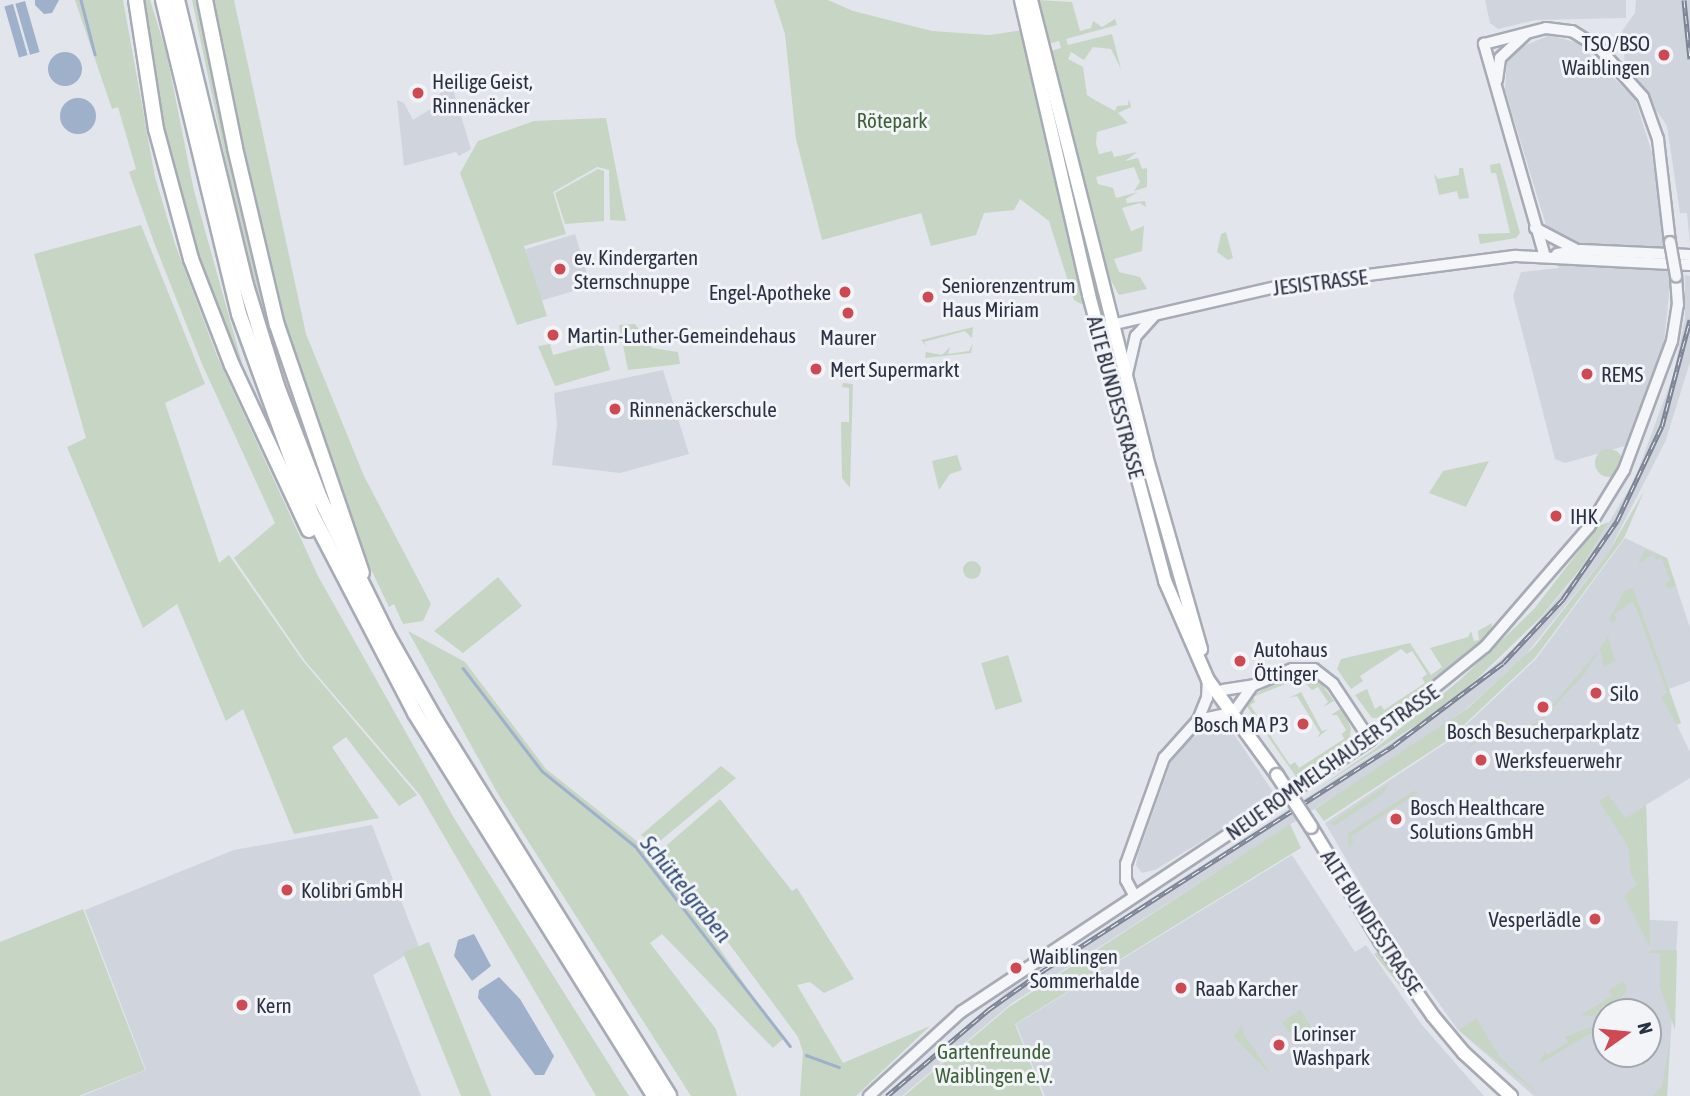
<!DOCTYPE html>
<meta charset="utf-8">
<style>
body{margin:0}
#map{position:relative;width:1690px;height:1096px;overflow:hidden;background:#e2e5eb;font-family:"Asap Condensed",sans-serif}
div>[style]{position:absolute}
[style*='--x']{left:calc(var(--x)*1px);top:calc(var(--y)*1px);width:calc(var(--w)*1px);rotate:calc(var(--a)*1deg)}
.built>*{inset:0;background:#d0d4dd;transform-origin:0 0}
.green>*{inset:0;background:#c7d5c4;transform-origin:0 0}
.round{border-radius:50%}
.water>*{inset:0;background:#9eb0ca;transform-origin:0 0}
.stream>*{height:2.5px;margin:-1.25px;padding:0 1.25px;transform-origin:1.25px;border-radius:1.25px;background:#9eb0ca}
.roads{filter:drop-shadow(2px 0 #a7abb5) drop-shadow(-2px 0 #a7abb5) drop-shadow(0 2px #a7abb5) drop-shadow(0 -2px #a7abb5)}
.tertiary>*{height:10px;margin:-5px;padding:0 5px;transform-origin:5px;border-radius:5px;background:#f5f6f9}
.secondary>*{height:12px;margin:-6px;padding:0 6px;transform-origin:6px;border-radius:6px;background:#fff}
.trunk>*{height:14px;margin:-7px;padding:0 7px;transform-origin:7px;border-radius:7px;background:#fff}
.rail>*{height:5px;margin-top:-2.5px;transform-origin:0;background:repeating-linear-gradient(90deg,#f2f4f8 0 8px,#7c8394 0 16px);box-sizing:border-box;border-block:2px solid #7c8394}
.bridges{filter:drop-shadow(2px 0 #a7abb5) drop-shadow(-2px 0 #a7abb5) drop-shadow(0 2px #a7abb5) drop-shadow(0 -2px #a7abb5)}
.tertiary-bridge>*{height:10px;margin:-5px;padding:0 5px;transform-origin:5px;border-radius:5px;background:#f5f6f9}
.secondary-bridge>*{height:12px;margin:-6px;padding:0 6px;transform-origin:6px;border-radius:6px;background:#fff}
.dots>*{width:19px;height:19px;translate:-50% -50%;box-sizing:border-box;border:4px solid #f2f4f8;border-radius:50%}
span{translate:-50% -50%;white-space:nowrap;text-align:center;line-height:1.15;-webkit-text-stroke:6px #f2f4f8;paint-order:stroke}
.poi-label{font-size:21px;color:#2a3143}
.right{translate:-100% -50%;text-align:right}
.left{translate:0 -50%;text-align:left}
.park-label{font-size:21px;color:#3c5f38}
.street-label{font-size:21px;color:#2a3143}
.water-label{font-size:23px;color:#344d77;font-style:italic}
.north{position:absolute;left:1592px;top:998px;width:70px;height:70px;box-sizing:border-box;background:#f2f4f8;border:2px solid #a2a6b0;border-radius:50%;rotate:75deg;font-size:19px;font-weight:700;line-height:28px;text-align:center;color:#2a3143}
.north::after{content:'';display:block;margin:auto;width:24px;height:32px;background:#ce4952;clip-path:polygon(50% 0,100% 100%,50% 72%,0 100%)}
</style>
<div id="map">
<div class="built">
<div style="clip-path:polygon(1485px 0,1626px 0,1626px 18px,1536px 20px,1498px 29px,1490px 23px)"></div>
<div style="clip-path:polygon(1636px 0,1690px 0,1690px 244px,1687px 213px,1680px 213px,1667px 126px,1625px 65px,1622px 31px,1635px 13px)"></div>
<div style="clip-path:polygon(1550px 35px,1578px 43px,1635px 99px,1652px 153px,1670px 285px,1663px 352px,1625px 446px,1565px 463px,1555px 459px,1513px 296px,1521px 272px,1559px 268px,1505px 90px,1507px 60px,1521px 47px)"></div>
<div style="clip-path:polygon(446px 86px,453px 89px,471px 149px,459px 156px,456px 152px,404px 166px,397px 100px,404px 103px,413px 120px,439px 104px,439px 95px)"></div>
<div style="left:575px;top:234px;width:54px;height:52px;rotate:73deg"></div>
<div style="clip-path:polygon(1685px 275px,1690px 276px,1690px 362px,1666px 440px,1608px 553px,1523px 658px,1467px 708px,1422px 740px,1012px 1003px,902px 1096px,883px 1096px,1007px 992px,1446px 707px,1520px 643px,1577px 575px,1634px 481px,1673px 376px,1685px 318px)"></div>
<div style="clip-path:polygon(663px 370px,689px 454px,620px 473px,552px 465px,557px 425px,554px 393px)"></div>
<div style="clip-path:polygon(evenodd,1625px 538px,1667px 558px,1690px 628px,1690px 681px,1669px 689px,1677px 725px,1690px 752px,1690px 778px,1646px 805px,1650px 920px,1678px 921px,1667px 1096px,1534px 1096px,1458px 1030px,1392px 938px,1325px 823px,1449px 741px,1536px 659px,1625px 538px,1606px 1012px,1648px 1012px,1648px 1054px,1606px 1054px,1606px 1012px)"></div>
<div style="clip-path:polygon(1217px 722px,1231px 730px,1276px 796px,1155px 870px,1142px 873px,1136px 865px,1138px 854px,1171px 762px,1187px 742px)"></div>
<div style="clip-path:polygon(372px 825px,419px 947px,373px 975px,421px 1096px,82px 1096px,146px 1070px,85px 910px,234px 850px)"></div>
<div style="clip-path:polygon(1292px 855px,1355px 952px,1366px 945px,1422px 1025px,1484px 1096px,1045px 1096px,1016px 1024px)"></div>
</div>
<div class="green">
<div style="clip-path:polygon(75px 0,123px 0,155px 177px,175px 244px,217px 356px,318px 576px,454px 818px,629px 1096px,596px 1096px,420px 795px,305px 661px,234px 558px,275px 523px,202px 364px,155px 245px,129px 172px,136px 169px,118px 107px,112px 109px)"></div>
<div style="clip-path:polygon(143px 0,150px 0,166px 51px,194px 191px,247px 381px,186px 219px,151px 68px)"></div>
<div style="clip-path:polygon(192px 0,197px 0,250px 238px,298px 422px,243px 243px)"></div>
<div style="clip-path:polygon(211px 0,234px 0,306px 334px,364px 476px,431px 604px,423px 621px,403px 624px,394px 604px,389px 607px,356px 538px,287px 340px,250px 192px)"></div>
<div style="clip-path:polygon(774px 0,828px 0,853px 11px,932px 31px,990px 35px,1022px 30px,1085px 306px,1074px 300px,1049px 221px,1020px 199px,1014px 210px,984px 213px,976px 235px,931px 246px,921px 213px,822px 240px,796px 139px,785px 34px)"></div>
<div style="clip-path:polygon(1038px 0,1072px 2px,1080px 31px,1091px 28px,1093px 21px,1102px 27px,1115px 19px,1117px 25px,1066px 39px,1068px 45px,1112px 34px,1121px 69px,1111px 49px,1093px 47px,1084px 60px,1071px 52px,1068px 59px,1083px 67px,1087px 95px,1093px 99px,1115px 111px,1117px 106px,1128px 105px,1129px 99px,1131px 107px,1118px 113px,1128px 123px,1097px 132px,1096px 144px,1099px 154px,1112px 151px,1114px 157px,1137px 152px,1125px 161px,1138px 158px,1142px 169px,1147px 168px,1147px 187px,1134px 191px,1140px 182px,1134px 167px,1096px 177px,1098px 184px,1113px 188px,1116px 198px,1138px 192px,1126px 199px,1127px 203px,1145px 201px,1146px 207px,1140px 203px,1122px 208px,1131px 231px,1144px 226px,1142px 251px,1114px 259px,1119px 272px,1140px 277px,1147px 289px,1119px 295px,1106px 271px,1050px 51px,1061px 48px,1059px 41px,1048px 44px)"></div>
<div style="clip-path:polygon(606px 118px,626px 221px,610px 220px,609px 170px,597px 167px,553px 192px,566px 234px,524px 246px,547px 316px,517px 325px,460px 173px,478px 141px,534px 121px)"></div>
<div style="clip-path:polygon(1500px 163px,1520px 233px,1516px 238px,1480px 244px,1478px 234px,1510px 233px,1496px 173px,1491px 173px,1490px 165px)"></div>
<div style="clip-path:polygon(1459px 168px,1463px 168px,1469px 198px,1459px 199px,1457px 191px,1439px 195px,1434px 173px,1438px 179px,1459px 175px)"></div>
<div style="clip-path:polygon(598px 169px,604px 171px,604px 221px,565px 224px,555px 193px)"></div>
<div style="clip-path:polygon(141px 225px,205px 384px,165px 403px,219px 563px,229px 555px,303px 661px,417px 795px,399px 806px,346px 737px,332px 747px,379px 818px,294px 834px,243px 709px,226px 721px,177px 604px,143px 628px,67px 447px,86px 438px,34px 254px)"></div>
<div style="clip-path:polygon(1226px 232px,1233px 258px,1228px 260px,1217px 252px,1221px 234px)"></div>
<div style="clip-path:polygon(635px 324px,652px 348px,678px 352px,680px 364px,628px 370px,619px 325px)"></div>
<div style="clip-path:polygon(973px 327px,972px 338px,965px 331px,924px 342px,927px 347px,921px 340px)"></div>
<div style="clip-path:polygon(600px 334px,610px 370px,555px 386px,538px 346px,550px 344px,553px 355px,587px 346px,582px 341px)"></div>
<div style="clip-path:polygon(973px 343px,971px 353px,925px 358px,926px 352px,942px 355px,950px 347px,948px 354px,969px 351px)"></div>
<div style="clip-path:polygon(843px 383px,853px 384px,850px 488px,842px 478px,841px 422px,849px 422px,849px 388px,842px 387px)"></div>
<div class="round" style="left:1595px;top:449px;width:28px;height:28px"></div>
<div style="clip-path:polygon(957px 455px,962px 470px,950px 474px,939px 490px,932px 461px)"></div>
<div style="clip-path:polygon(1489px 461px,1466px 507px,1429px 493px,1443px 471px)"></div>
<div style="clip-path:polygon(1644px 491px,1624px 538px,1535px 658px,1448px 740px,1324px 821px,1315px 809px,1468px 708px,1534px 647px,1608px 553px)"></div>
<div style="clip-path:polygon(1609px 522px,1581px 568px,1541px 617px,1476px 680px,1441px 709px,1305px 797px,1376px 748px,1460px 680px,1534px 609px,1598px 526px)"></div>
<div style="clip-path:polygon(1645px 550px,1667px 558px,1676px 586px,1668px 589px,1665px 583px,1670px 581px,1662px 558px,1656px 560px,1653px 554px,1638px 564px)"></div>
<div class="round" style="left:963px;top:561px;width:18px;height:18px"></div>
<div style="clip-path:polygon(498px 577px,522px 606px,463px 653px,434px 631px)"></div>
<div style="clip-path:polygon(1633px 588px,1681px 723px,1677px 725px,1661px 697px,1667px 692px,1636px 608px,1632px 602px,1614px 614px,1617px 620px,1612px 623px,1609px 619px,1625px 590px)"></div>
<div style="clip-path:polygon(1492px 623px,1491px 632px,1475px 650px,1388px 717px,1372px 718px,1355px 695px,1367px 689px,1375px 709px,1381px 705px,1384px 710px,1425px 683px,1422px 678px,1427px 674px,1412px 651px,1407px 654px,1401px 649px,1360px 676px,1363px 681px,1351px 689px,1337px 669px,1341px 659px,1410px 643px,1431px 675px,1442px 667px,1430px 648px,1468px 637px,1471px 631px,1474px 641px,1479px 640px,1478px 631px)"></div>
<div style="clip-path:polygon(408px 631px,465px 662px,546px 769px,653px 854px,783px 1039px,773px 1048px,662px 934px,650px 943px,716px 1029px,737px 1096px,691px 1096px,498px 794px)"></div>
<div style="clip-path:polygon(1608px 636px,1615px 661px,1604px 667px,1600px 648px)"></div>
<div style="clip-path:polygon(1599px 650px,1586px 672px,1539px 723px,1525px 732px,1524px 727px,1538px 722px)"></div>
<div style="left:1008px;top:655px;width:49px;height:28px;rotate:73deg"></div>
<div style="clip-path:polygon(1304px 675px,1318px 679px,1334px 701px,1323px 707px,1328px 702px,1318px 687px,1312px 690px,1300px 678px,1253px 697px,1255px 702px,1250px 705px,1290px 765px,1295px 762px,1299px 768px,1344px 739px,1342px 734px,1346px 730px,1337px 715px,1331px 715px,1340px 709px,1345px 715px,1351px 728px,1349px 746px,1299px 781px,1246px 705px,1249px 698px,1271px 685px)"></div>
<div style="clip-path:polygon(1301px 692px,1322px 731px,1328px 729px,1317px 738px,1320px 733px,1297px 696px,1289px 698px)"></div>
<div style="clip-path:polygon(1501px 719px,1506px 721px,1509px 730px,1502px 727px,1464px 750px)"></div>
<div style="clip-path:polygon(721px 766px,736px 778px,655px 845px,641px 835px)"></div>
<div style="clip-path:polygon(1388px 784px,1384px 793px,1336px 825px,1329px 824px)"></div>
<div style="clip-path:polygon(1414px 791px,1419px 792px,1350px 837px,1354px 843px,1349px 846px,1348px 833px)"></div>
<div style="clip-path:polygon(1608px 795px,1626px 818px,1646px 805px,1650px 947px,1624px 896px,1637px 884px,1631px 874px,1628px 846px,1599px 801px)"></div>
<div style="clip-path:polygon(720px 799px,792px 891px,797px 888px,854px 979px,824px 993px,810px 982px,797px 985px,843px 1063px,930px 1026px,856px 1096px,800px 1096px,803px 1052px,798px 1037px,665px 857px,667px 845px)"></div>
<div style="clip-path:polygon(1290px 824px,1301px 848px,1015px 1024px,1043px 1096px,904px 1096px,1009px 1007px)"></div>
<div style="clip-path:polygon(83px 909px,145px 1070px,79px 1096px,0 1096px,0 942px)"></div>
<div style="left:429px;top:942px;width:166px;height:28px;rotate:68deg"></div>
<div style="clip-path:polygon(1652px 950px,1677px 950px,1675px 1030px,1660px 987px,1660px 953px,1649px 953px)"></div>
<div style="clip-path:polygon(1379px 951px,1413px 1000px,1450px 1048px,1374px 954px)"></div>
<div style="clip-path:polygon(1624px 981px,1627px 990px,1621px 997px,1593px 1016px,1581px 1015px,1613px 995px,1609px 990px)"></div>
<div style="clip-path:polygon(1300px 1009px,1315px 1034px,1300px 1045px,1282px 1023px)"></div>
<div style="clip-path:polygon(1476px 1018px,1500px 1057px,1540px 1096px,1459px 1030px)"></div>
<div style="clip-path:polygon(1601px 1023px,1603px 1026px,1539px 1064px,1545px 1051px,1547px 1055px,1568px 1042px,1565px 1037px)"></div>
<div style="clip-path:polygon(1242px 1024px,1243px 1033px,1272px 1076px,1234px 1037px)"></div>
<div style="clip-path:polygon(1670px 1040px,1667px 1096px,1652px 1096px,1662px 1087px)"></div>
</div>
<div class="water">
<div style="clip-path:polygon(59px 0,52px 13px,44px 14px,35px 5px,35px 0)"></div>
<div style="left:25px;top:1px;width:53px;height:10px;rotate:74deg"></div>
<div style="left:13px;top:4px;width:53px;height:9px;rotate:74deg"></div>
<div class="round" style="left:48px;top:52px;width:34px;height:34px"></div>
<div class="round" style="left:60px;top:98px;width:36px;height:36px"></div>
<div style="clip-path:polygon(474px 934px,491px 966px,472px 981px,454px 956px,458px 940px)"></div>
<div style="clip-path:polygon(499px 977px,520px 999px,554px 1056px,544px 1075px,535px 1075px,478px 998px,479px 990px)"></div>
</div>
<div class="stream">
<div style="--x:81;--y:0;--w:56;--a:75.5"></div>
<div style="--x:463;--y:668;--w:130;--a:52.5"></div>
<div style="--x:542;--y:771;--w:119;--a:38.9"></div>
<div style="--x:635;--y:846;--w:253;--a:52.2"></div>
<div style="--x:806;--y:1055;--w:35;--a:20"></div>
</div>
<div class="roads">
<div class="tertiary">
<div style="--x:1497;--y:80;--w:22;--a:-82"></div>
<div style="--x:1500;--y:58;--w:35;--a:-43"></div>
<div style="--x:1535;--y:228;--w:45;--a:27.7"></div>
<div style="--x:1557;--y:254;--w:24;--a:-9"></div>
<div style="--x:1581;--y:250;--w:109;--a:2.6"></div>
<div style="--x:1545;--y:257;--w:222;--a:-106"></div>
<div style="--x:1484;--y:44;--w:64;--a:-14.5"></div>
<div style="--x:1546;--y:28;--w:26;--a:7"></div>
<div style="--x:1572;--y:31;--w:32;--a:32"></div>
<div style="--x:1599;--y:48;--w:66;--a:48.1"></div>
<div style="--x:1643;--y:97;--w:45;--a:70.3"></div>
<div style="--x:1658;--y:139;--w:104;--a:83.4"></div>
<div style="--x:1098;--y:328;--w:183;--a:-13"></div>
<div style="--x:1276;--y:287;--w:242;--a:-7.4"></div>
<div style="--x:1516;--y:256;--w:174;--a:3"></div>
<div style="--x:1127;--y:374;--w:39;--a:-77"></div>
<div style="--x:1136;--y:336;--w:28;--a:-48"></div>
<div style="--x:1223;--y:690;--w:31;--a:-9"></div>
<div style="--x:1254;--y:685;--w:41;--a:-22.8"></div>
<div style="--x:1292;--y:669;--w:22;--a:0"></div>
<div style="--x:1314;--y:669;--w:24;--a:38"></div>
<div style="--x:1333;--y:684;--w:67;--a:56.5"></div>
<div style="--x:1236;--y:709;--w:28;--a:-55"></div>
<div style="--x:1198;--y:720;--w:24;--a:-68"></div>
<div style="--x:1207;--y:698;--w:18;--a:-87"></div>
<div style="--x:1134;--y:895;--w:17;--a:-118"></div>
<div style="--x:1126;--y:880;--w:16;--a:-90"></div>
<div style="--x:1126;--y:864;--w:113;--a:-70.3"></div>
<div style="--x:1164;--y:758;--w:51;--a:-48.2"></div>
<div style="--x:1198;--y:720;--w:33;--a:-12"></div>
<div style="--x:869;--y:1096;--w:125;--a:-42.4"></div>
<div style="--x:961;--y:1012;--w:491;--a:-33.6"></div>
<div style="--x:1370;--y:740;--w:148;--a:-39"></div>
<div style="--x:1485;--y:647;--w:159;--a:-49.1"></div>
<div style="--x:1589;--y:527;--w:67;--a:-58.4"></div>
<div style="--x:1624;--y:470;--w:138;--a:-69.6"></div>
<div style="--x:1672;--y:341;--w:36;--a:-81"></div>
<div style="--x:1678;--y:305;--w:29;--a:-94"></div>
</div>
<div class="secondary">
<div style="--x:1021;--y:0;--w:303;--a:77"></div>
<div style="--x:1089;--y:295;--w:296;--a:75.1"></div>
<div style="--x:1165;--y:581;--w:108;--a:66.5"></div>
<div style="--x:1208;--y:680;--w:117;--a:54"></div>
<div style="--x:1031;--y:0;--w:470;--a:75.8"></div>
<div style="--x:1146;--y:456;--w:201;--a:74.1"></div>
<div style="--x:1311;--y:827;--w:135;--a:58.7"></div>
<div style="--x:1381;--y:942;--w:90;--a:54.9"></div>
<div style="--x:1433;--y:1016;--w:48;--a:50"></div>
<div style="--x:1464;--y:1053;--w:64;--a:42.5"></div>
</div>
<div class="trunk">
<div style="--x:136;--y:0;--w:131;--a:81.2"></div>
<div style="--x:156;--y:129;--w:135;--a:74.9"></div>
<div style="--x:191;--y:259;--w:114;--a:68.9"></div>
<div style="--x:232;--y:365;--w:182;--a:65"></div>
<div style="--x:163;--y:0;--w:323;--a:76.4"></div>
<div style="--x:239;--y:314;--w:212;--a:70.1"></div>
<div style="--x:311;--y:513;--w:225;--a:62.5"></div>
<div style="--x:415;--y:713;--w:451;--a:58"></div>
<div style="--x:177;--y:0;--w:293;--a:76.4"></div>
<div style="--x:246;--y:285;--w:106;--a:72.9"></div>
<div style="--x:277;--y:386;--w:120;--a:69"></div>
<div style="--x:320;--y:498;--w:156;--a:63.8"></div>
<div style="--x:389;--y:638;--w:95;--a:60.5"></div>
<div style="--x:436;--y:721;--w:441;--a:58.1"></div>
<div style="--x:205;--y:0;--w:151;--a:78.5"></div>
<div style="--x:235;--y:148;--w:182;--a:76.7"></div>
<div style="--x:277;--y:325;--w:262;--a:71.1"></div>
</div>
</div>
<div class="rail">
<div style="--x:1684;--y:0;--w:59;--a:84.2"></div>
<div style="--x:887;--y:1096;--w:133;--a:-40.4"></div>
<div style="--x:988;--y:1010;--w:69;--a:-35.5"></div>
<div style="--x:1044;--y:970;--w:416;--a:-32.7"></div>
<div style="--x:1394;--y:745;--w:136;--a:-37"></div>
<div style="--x:1503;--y:663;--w:88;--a:-46.8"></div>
<div style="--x:1563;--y:599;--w:95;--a:-55.3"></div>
<div style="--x:1617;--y:521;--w:105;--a:-64.7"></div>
<div style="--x:1662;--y:426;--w:110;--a:-75.2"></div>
</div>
<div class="bridges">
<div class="tertiary-bridge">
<div style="--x:1670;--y:242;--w:35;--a:80"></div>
</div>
<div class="secondary-bridge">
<div style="--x:1277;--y:775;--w:62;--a:56.8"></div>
</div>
</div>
<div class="dots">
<div style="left:1664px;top:55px;background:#ce4952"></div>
<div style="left:418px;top:93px;background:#ce4952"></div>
<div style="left:560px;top:269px;background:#ce4952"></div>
<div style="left:845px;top:292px;background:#ce4952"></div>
<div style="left:928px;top:297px;background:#ce4952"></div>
<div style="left:848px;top:313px;background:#ce4952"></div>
<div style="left:553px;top:335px;background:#ce4952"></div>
<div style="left:816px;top:369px;background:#ce4952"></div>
<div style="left:1587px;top:374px;background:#ce4952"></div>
<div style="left:615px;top:409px;background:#ce4952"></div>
<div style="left:1556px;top:516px;background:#ce4952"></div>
<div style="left:1240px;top:661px;background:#ce4952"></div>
<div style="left:1596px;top:693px;background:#ce4952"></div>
<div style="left:1543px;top:707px;background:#ce4952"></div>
<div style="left:1303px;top:724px;background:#ce4952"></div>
<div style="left:1481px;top:760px;background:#ce4952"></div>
<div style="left:1396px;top:819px;background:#ce4952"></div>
<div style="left:287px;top:890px;background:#ce4952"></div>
<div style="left:1595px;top:919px;background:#ce4952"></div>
<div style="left:1016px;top:968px;background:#ce4952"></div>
<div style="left:1181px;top:988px;background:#ce4952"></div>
<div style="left:242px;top:1005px;background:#ce4952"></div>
<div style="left:1279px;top:1045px;background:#ce4952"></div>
</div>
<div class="poi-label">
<span class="right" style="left:1650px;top:55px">TSO/BSO<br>Waiblingen</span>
<span class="left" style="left:432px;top:93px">Heilige Geist,<br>Rinnenäcker</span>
<span class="left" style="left:574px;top:269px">ev. Kindergarten<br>Sternschnuppe</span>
<span class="left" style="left:942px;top:297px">Seniorenzentrum<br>Haus Miriam</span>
<span class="right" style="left:831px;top:292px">Engel-Apotheke</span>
<span class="left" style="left:567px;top:335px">Martin-Luther-Gemeindehaus</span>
<span style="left:848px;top:337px">Maurer</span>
<span class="left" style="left:830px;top:369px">Mert Supermarkt</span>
<span class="left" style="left:1601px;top:374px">REMS</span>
<span class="left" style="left:629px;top:409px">Rinnenäckerschule</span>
<span class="left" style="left:1570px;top:516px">IHK</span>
<span class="left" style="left:1254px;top:661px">Autohaus<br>Öttinger</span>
<span class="left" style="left:1610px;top:693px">Silo</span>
<span class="right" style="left:1289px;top:724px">Bosch MA P3</span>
<span style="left:1543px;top:731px">Bosch Besucherparkplatz</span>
<span class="left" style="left:1495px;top:760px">Werksfeuerwehr</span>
<span class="left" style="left:1410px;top:819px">Bosch Healthcare<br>Solutions GmbH</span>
<span class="left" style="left:301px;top:890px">Kolibri GmbH</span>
<span class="right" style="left:1581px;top:919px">Vesperlädle</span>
<span class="left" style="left:1030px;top:968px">Waiblingen<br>Sommerhalde</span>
<span class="left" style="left:1195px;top:988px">Raab Karcher</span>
<span class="left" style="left:256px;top:1005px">Kern</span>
<span class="left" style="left:1293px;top:1045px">Lorinser<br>Washpark</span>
</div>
<div class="park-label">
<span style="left:892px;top:120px">Rötepark</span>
<span style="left:994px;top:1063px">Gartenfreunde<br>Waiblingen e.V.</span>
</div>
<div class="street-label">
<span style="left:1320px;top:282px;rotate:-7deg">JESISTRASSE</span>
<span style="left:1116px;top:397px;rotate:75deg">ALTE BUNDESSTRASSE</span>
<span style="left:1332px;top:762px;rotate:-35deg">NEUE ROMMELSHAUSER STRASSE</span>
<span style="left:1372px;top:922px;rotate:57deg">ALTE BUNDESSTRASSE</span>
</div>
<div class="water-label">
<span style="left:686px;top:889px;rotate:51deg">Schüttelgraben</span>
</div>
<div class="north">N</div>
</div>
